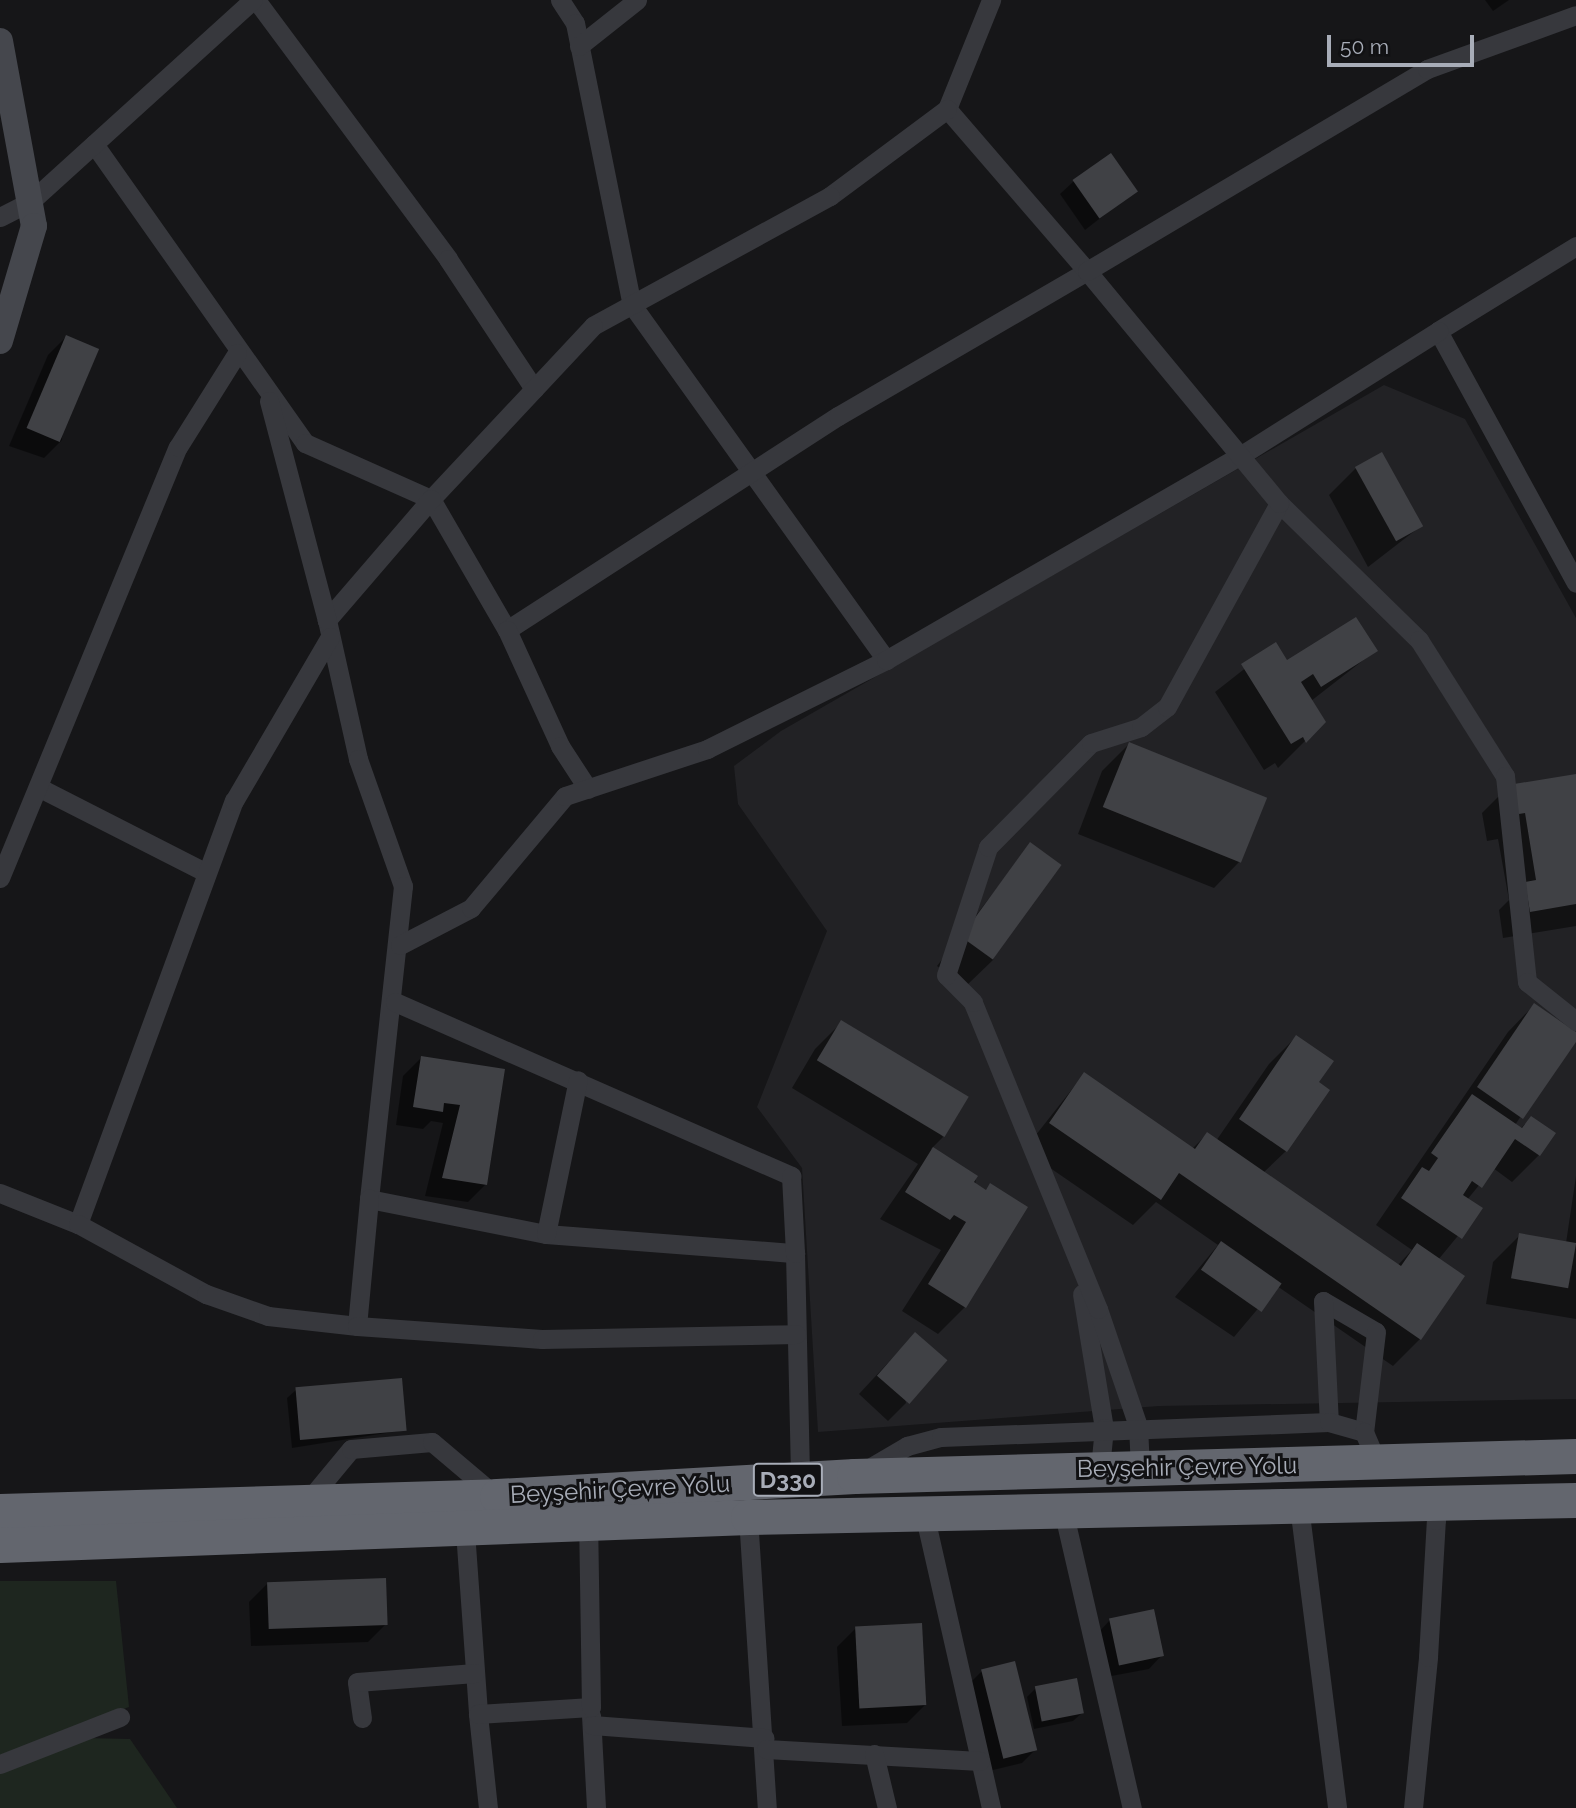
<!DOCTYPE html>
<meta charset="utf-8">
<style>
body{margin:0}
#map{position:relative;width:1576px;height:1808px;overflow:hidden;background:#161618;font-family:Raleway,sans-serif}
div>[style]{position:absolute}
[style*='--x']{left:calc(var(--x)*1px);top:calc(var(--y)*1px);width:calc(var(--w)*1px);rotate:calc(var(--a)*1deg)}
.built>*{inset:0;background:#222225}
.green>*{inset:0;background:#1e261f}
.shadow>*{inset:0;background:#0007}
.building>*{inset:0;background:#404145;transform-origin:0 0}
.street>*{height:19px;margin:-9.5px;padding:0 9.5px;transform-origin:9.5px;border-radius:9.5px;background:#37383d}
.secondary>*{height:26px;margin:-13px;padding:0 13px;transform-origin:13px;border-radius:13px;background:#45474d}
.highway>*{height:35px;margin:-17.5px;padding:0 17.5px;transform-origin:17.5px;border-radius:17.5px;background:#63666e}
span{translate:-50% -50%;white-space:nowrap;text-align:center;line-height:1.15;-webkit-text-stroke:6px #111113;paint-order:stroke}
.shield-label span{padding:2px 5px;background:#111113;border:2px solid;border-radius:5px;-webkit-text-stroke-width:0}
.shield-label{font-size:23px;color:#a8adb8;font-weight:700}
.street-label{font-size:24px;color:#a8adb8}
.scale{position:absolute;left:1327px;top:35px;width:147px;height:32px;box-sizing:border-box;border:4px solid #a8adb8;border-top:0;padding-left:9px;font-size:21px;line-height:24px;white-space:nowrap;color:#a8adb8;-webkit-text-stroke:5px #111113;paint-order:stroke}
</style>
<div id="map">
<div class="built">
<div style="clip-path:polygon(1384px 385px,1465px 419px,1576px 618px,1576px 1399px,1159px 1406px,818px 1432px,802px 1168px,757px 1107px,827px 931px,738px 804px,734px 766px,781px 731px)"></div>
</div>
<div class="green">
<div style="clip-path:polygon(0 1581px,116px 1581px,129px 1707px,0 1755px)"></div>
<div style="clip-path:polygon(84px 1738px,130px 1739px,177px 1808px,0 1808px,0 1773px)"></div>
</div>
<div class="shadow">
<div style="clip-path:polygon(1485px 0,1509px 0,1493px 11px)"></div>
<div style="clip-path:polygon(1074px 181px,1135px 191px,1085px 230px,1060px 194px)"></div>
<div style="clip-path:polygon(66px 337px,62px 440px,44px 458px,9px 446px,48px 355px)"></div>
<div style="clip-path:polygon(1356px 468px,1421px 526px,1368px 567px,1329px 495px)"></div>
<div style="clip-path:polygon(1275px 645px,1286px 663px,1375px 651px,1311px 701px,1324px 722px,1278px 768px,1275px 763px,1264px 770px,1215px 692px)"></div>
<div style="clip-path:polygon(1129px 744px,1240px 861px,1214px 888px,1078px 834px,1102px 771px)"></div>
<div style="clip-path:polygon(1576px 775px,1576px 926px,1503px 938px,1499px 910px,1509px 900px,1498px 839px,1487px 841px,1482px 813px,1509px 786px)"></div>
<div style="clip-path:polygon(1031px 844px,993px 960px,966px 986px,937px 966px)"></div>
<div style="clip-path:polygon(1534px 1005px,1576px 1034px,1515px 1125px,1520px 1129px,1531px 1118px,1539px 1155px,1512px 1182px,1493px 1168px,1467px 1200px,1480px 1209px,1438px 1260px,1420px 1339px,1393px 1366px,1277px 1286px,1234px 1337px,1175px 1297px,1218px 1245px,1156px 1202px,1133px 1225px,1024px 1150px,1084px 1074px,1192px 1149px,1207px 1134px,1216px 1141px,1269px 1064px,1296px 1037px,1316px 1083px,1286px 1151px,1263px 1173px,1397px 1266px,1412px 1250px,1376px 1225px,1508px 1032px)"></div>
<div style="clip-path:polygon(842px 1022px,943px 1137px,931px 1149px,976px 1176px,965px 1307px,938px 1334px,902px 1311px,941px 1250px,880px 1219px,918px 1164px,792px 1088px,815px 1049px)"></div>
<div style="clip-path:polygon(421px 1058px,503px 1071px,486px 1184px,468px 1202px,425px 1196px,443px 1123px,431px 1121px,423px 1129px,396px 1125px,403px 1076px)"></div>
<div style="clip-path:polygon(1576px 1176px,1576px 1319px,1486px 1304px,1493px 1262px,1520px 1235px,1566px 1243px)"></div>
<div style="clip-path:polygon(898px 1352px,906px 1403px,888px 1421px,859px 1394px)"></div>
<div style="clip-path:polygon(296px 1390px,405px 1430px,292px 1448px,287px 1398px)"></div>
<div style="clip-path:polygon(267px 1584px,386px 1624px,368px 1642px,251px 1646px,249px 1602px)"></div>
<div style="clip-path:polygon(1110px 1620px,1162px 1655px,1149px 1669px,1106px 1677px,1097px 1634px)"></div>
<div style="clip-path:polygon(855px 1629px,925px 1705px,907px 1723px,842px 1726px,837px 1647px)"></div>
<div style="clip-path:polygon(982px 1671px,1035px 1750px,1022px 1763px,989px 1771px,968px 1685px)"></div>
<div style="clip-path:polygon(1036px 1688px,1082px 1713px,1073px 1721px,1034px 1729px,1027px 1697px)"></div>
</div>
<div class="building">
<div style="left:1111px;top:153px;width:47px;height:47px;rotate:55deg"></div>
<div style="left:66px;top:335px;width:36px;height:101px;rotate:23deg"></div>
<div style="left:1382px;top:452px;width:85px;height:31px;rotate:61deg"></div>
<div style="clip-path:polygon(1356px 617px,1378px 651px,1321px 687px,1313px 674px,1301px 682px,1326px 722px,1306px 743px,1303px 737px,1291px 744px,1241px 664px,1276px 642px,1287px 660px)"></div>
<div style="left:1129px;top:742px;width:149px;height:70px;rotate:22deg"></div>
<div style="clip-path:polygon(1576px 774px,1576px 904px,1530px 912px,1525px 882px,1536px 880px,1525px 813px,1513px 815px,1508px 785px)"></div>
<div style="left:1030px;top:842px;width:39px;height:117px;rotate:36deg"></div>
<div style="clip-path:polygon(1534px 1003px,1576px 1032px,1576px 1042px,1523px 1119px,1477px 1087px)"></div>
<div style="left:841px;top:1020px;width:149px;height:47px;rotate:31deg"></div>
<div style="clip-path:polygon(1296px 1035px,1334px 1061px,1319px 1082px,1330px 1090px,1287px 1152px,1239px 1119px)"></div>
<div style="clip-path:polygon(421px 1056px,505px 1069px,487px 1185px,442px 1178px,460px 1105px,444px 1103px,443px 1112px,413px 1107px)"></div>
<div style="clip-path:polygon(1084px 1072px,1195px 1149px,1207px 1132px,1401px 1266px,1417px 1243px,1465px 1276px,1421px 1340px,1179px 1173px,1161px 1200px,1049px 1123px)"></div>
<div style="clip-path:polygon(1472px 1094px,1522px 1128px,1531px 1116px,1556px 1133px,1540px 1156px,1515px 1139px,1482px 1188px,1472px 1181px,1463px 1195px,1483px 1208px,1462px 1239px,1401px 1198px,1422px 1167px,1429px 1171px,1438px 1158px,1431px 1153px)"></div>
<div style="clip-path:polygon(933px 1147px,978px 1176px,974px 1182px,986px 1190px,990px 1183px,1028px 1207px,966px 1308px,928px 1284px,966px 1222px,954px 1215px,950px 1220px,905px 1192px)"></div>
<div style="left:1519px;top:1233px;width:58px;height:46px;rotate:10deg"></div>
<div style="left:1221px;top:1241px;width:74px;height:35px;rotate:35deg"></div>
<div style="left:915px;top:1332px;width:43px;height:58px;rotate:41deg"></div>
<div style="left:402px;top:1378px;width:53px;height:107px;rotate:85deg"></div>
<div style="left:386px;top:1578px;width:47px;height:119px;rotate:88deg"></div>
<div style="left:1154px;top:1609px;width:48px;height:46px;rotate:78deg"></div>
<div style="left:922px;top:1623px;width:82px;height:67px;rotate:87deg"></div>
<div style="left:1015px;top:1661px;width:92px;height:35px;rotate:76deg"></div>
<div style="left:1077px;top:1678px;width:36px;height:43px;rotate:79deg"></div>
</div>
<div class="street">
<div style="--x:256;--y:0;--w:322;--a:53.4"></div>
<div style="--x:448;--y:259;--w:156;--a:56.5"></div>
<div style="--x:560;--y:0;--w:27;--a:57"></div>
<div style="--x:575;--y:23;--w:288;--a:78.6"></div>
<div style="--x:632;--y:305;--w:437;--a:54.4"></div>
<div style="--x:579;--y:46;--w:74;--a:-38.4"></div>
<div style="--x:947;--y:109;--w:118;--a:-68"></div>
<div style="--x:94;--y:144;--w:366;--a:54.8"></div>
<div style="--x:305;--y:443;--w:138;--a:24"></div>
<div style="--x:431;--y:499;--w:151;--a:59.9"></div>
<div style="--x:507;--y:630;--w:394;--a:-32.9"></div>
<div style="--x:838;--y:416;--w:288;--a:-30.2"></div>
<div style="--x:1087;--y:271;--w:214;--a:-130.8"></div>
<div style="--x:947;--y:109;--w:146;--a:143.4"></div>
<div style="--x:830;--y:196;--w:270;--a:151.3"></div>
<div style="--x:593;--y:326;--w:237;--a:133.1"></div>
<div style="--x:431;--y:499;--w:160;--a:130.7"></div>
<div style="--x:327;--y:620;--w:142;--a:77.4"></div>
<div style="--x:358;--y:759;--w:135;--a:70.5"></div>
<div style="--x:403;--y:886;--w:315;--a:96.2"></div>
<div style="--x:369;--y:1199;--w:180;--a:11.2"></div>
<div style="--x:546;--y:1234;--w:250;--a:4.4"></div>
<div style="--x:795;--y:1253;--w:226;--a:88.7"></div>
<div style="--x:0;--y:217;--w:34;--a:-27"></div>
<div style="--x:30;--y:202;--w:301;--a:-42.2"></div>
<div style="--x:1576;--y:246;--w:162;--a:148.4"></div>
<div style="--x:1438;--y:331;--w:287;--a:61.3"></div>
<div style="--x:269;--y:401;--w:227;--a:75.2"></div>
<div style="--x:1279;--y:503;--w:196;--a:44.4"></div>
<div style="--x:1419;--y:640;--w:161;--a:57.7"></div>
<div style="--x:1505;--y:776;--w:207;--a:83.9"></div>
<div style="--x:1527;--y:982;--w:63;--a:38.5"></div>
<div style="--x:507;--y:630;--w:128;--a:65.4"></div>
<div style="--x:560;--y:746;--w:51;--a:56.9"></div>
<div style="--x:38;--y:787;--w:187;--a:27"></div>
<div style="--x:0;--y:878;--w:466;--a:-67.6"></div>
<div style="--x:178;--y:447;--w:111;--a:-57.9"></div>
<div style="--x:400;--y:945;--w:80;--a:-27.5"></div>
<div style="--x:471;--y:908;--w:146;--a:-50"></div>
<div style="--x:565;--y:796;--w:150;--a:-18.3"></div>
<div style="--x:707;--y:749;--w:200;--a:-26.4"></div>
<div style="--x:886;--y:660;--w:412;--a:-30"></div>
<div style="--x:1243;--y:454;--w:231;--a:-32.2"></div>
<div style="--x:395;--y:1002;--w:433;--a:23.7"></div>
<div style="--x:791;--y:1176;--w:77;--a:87"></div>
<div style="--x:0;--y:1193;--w:84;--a:21.7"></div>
<div style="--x:78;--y:1224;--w:451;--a:-69.8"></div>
<div style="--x:234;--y:801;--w:190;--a:-59.7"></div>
<div style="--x:78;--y:1224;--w:146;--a:28.7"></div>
<div style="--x:206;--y:1294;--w:66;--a:19.5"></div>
<div style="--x:268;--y:1316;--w:90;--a:6.4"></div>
<div style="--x:357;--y:1326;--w:128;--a:-84.6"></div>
<div style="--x:546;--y:1234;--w:157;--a:-78.3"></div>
<div style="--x:1082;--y:1294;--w:136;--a:80.7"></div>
<div style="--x:1104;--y:1428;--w:40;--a:95.7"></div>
<div style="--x:1323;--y:1301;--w:61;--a:30.3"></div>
<div style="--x:1376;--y:1332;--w:101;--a:96.8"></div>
<div style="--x:1323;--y:1301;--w:121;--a:87.2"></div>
<div style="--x:357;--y:1326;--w:185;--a:4"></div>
<div style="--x:542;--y:1339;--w:254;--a:-1.1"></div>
<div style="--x:1140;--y:1468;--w:42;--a:-92.7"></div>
<div style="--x:1138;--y:1426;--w:124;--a:-108.9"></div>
<div style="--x:1098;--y:1309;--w:331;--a:-112.2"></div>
<div style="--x:973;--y:1002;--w:38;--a:-135"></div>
<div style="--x:946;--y:975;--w:135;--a:-71.8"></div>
<div style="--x:988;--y:847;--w:146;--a:-45.3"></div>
<div style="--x:1091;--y:743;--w:52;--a:-17.7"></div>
<div style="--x:1141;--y:727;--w:33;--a:-38"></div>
<div style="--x:1167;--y:707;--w:233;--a:-61.2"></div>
<div style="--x:1279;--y:503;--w:301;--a:-129.6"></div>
<div style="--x:1087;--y:271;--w:395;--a:-30.7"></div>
<div style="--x:1427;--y:69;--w:158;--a:-19.9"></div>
<div style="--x:866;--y:1470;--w:48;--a:-30.3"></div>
<div style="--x:907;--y:1446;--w:35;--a:-15"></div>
<div style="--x:941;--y:1437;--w:388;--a:-2.2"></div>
<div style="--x:1329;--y:1422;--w:36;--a:16"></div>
<div style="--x:1364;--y:1432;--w:34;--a:67"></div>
<div style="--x:307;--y:1502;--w:69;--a:-50.3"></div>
<div style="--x:351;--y:1449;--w:81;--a:-4.9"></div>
<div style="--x:432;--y:1442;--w:84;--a:40.2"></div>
<div style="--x:1299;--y:1506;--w:304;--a:82.8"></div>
<div style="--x:1063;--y:1510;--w:306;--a:77"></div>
<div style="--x:924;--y:1513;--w:303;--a:77.2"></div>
<div style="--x:748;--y:1517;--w:292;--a:86.3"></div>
<div style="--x:465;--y:1531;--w:183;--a:85.9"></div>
<div style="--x:591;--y:1715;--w:93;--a:86.9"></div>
<div style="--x:362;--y:1718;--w:36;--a:-98"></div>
<div style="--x:357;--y:1682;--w:118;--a:-4.4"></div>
<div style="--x:592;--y:1725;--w:173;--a:4.3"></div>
<div style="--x:766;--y:1749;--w:214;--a:3.2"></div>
<div style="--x:874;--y:1754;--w:56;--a:76.5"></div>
<div style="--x:0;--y:1764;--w:129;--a:-21.4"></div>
<div style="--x:488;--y:1808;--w:95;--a:-96.1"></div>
<div style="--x:478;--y:1714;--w:113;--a:-3.5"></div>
<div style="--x:591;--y:1707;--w:185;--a:-90.9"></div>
<div style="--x:1413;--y:1808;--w:152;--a:-84.3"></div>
<div style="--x:1428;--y:1657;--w:137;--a:-86.7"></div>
<div style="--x:1436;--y:1520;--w:18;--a:-106"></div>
</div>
<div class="secondary">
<div style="--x:0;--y:41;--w:188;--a:79.6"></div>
<div style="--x:34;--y:226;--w:120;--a:106.5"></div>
</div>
<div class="highway">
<div style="--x:0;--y:1511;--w:497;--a:-1.7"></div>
<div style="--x:497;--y:1496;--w:358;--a:-3.2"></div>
<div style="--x:854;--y:1476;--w:722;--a:-1.59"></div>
<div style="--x:0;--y:1545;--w:749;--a:-2.14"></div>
<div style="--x:748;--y:1517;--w:828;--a:-1.18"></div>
</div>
<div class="shield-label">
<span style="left:788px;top:1480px">D330</span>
</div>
<div class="street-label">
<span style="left:1187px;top:1467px;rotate:-1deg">Beyşehir Çevre Yolu</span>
<span style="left:620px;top:1489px;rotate:-3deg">Beyşehir Çevre Yolu</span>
</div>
<div class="scale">50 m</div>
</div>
